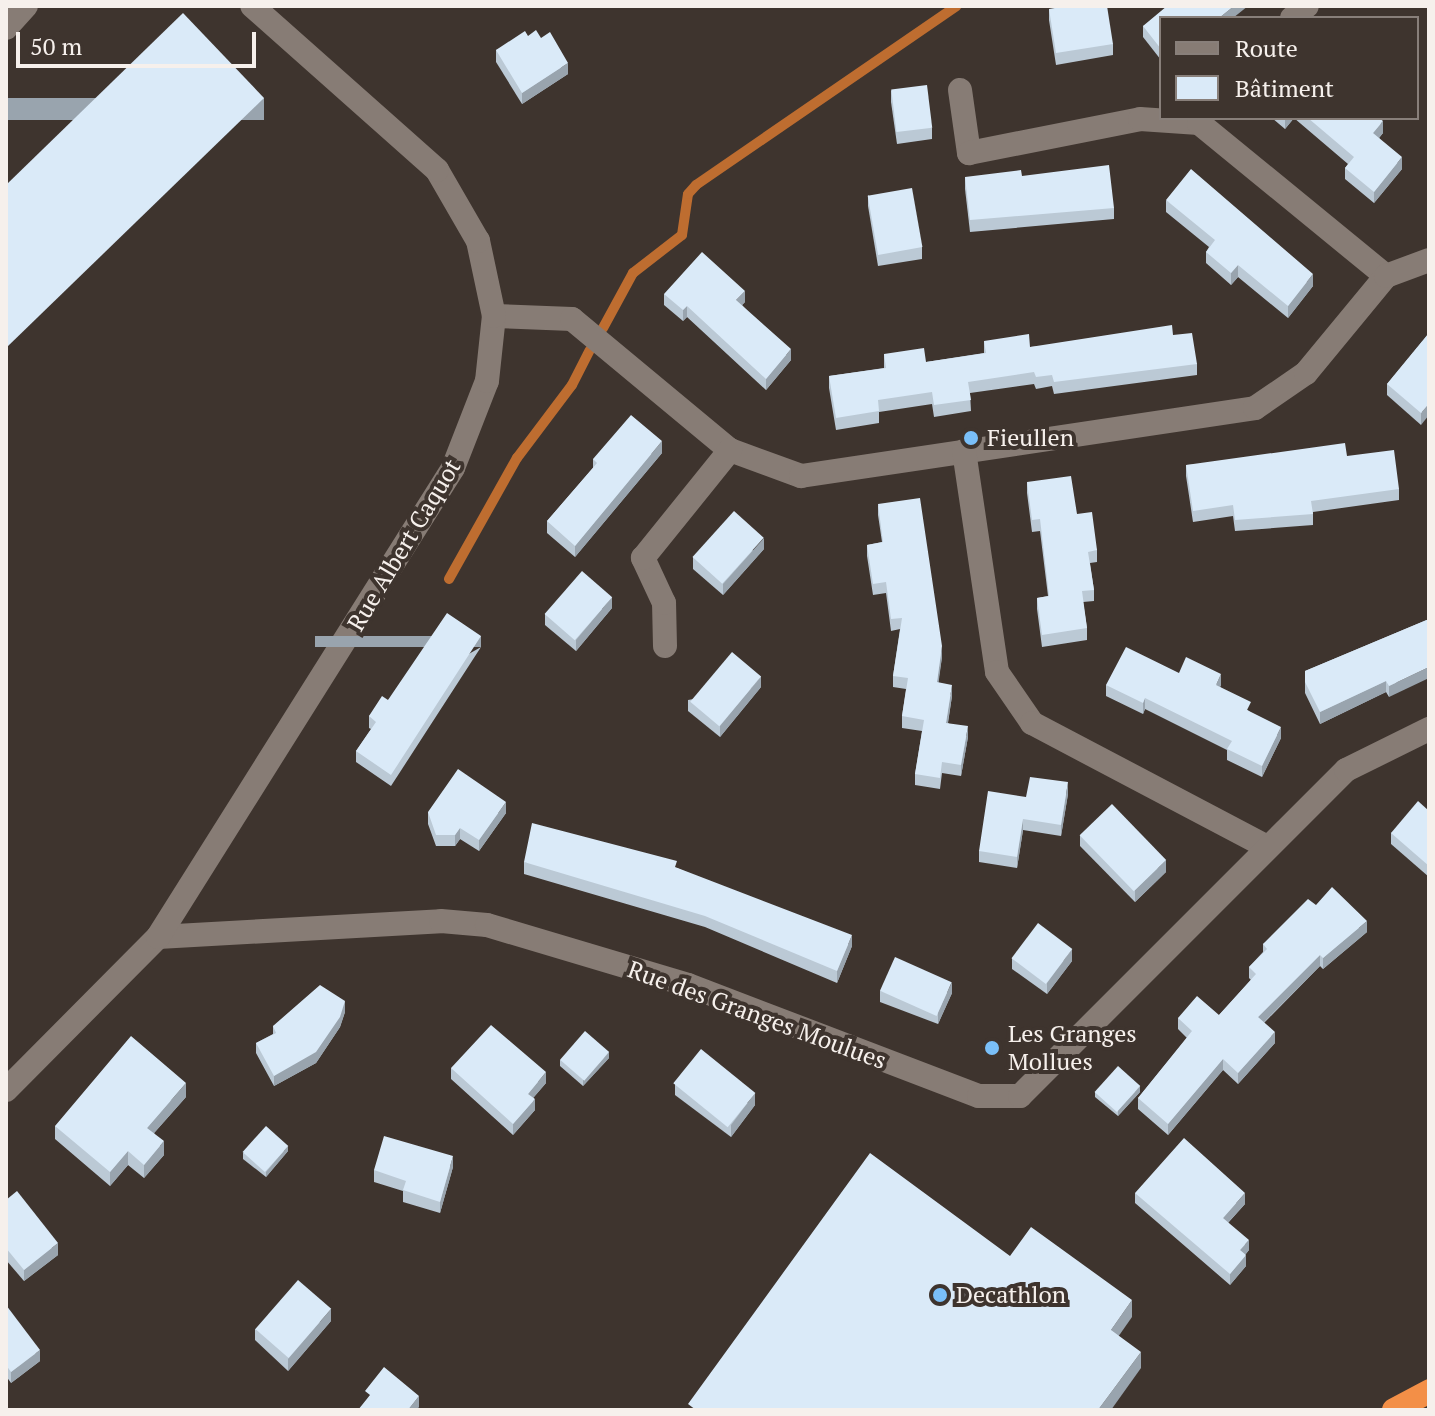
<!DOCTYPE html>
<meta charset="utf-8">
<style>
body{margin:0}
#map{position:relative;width:1435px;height:1416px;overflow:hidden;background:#3e342e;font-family:"PT Serif",serif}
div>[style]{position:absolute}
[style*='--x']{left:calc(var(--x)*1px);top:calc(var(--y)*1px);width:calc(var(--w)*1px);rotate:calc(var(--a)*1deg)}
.stream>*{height:10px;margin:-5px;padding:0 5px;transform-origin:5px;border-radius:5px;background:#be6d30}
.street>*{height:24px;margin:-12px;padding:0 12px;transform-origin:12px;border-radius:12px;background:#877c75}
.highway>*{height:24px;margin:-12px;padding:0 12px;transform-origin:12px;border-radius:12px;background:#f38f47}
.wall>*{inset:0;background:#bbc9d5}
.shaded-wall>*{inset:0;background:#99a4ae;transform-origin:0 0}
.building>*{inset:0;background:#daeaf8;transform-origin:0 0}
.dots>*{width:22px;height:22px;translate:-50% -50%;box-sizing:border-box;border:4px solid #3e342e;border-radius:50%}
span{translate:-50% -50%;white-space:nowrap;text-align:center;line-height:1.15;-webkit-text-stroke:8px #3e342e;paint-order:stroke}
.poi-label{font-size:24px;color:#f6f0ec}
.left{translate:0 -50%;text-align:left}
.street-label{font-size:24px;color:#f6f0ec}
.frame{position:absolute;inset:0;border:8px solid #f6f0ec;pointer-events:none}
.legend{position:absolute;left:1159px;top:16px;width:260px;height:104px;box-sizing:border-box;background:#3e342e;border:2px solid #887f7a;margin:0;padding:10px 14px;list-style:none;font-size:24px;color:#f6f0ec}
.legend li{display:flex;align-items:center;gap:16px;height:40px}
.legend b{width:40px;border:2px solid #887f7a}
.scale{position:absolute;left:16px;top:32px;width:240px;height:36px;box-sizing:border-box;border:4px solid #f6f0ec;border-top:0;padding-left:10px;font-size:24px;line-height:28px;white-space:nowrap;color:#f6f0ec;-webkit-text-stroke:6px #3e342e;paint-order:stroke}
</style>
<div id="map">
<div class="stream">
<div style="--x:603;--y:328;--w:63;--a:-61.4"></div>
<div style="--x:633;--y:273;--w:62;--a:-37.8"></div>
<div style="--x:682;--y:235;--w:41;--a:-81.7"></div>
<div style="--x:688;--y:194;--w:12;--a:-48"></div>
<div style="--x:696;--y:185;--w:316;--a:-34.5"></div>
<div style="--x:449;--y:579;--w:139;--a:-60.7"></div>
<div style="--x:517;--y:458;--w:91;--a:-53"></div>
<div style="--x:572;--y:385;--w:39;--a:-63"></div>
</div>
<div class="street">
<div style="--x:1292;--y:18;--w:19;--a:-39"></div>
<div style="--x:6;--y:28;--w:30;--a:-48"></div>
<div style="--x:960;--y:90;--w:64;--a:81.9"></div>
<div style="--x:969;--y:153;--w:174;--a:-11.2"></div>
<div style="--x:1140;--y:119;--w:59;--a:3.9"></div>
<div style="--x:1199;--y:123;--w:242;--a:39.3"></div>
<div style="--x:494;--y:316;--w:78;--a:2.2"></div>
<div style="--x:572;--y:319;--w:205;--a:39.7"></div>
<div style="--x:730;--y:450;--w:76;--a:20.1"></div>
<div style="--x:801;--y:476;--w:459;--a:-8.5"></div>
<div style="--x:1255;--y:408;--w:62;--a:-34.5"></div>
<div style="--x:1306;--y:373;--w:126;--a:-50.5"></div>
<div style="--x:1386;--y:276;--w:46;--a:-20.4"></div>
<div style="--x:964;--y:451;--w:223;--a:81.5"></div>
<div style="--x:997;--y:672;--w:62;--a:55.5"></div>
<div style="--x:1032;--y:723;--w:263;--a:27.8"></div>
<div style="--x:665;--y:646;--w:43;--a:-91.3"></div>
<div style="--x:664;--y:603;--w:50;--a:-115"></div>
<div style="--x:643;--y:558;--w:139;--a:-51.1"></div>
<div style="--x:158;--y:937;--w:283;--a:-3.2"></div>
<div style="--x:441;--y:921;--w:46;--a:5"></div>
<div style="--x:487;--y:925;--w:210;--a:16.6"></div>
<div style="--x:688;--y:985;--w:311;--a:20.9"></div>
<div style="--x:979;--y:1096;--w:41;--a:0"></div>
<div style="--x:1020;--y:1096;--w:461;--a:-45"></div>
<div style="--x:1346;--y:770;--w:93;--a:-26.3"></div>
<div style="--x:6;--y:1090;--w:216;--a:-45.2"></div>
<div style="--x:158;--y:937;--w:554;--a:-57.83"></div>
<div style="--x:453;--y:468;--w:93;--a:-68.7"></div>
<div style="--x:487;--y:381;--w:65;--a:-83.9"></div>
<div style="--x:494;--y:316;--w:77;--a:-102"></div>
<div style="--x:478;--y:241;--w:82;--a:-120"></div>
<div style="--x:437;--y:170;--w:247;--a:-138.4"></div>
</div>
<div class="highway">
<div style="--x:1394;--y:1410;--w:40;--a:-28"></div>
</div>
<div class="wall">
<div style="clip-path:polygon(1049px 9px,1113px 44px,1113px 55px,1056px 65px,1049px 20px)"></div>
<div style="clip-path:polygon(1161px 18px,1161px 60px,1143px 37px,1143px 26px)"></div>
<div style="clip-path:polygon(528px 36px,568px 74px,522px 104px,496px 62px,496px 50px)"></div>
<div style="clip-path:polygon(891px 90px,932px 128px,932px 139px,897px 144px,891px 102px)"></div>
<div style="clip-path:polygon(1272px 118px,1379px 118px,1383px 133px,1379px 138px,1402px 169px,1374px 203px,1345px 179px,1345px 168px,1348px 164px,1294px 118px,1285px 129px)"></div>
<div style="clip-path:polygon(965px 177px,1114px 208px,1114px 219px,970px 232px,965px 189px)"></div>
<div style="clip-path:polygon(868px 195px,922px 247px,922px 259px,878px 266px,868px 206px)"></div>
<div style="clip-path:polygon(1166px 200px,1313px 286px,1288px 318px,1238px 277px,1231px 285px,1206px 263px,1206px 252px,1209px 247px,1166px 212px)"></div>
<div style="clip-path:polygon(664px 294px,745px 302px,742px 305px,791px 360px,766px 390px,687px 317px,683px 321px,664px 305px)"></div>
<div style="clip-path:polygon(1429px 333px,1421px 425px,1387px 395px,1387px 384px)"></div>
<div style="clip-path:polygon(1173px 335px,1197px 364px,1197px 375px,1054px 394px,1052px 386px,1036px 389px,1034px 384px,970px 393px,971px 411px,934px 417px,932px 404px,879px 412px,879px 423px,836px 430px,829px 388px,829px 376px,884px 368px,884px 354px,926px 362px,984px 353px,984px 341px,1030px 347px)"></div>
<div style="clip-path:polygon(662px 453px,575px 557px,547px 533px,547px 521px,593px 468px,593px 459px)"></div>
<div style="clip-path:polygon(1347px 456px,1399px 489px,1399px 500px,1313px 512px,1313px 525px,1235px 531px,1233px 516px,1193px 522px,1186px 476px,1186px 465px)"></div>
<div style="clip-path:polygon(1027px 482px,1077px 514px,1097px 550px,1097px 562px,1090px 563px,1094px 590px,1094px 601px,1083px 602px,1087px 628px,1087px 640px,1042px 647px,1037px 609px,1037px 598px,1048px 596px,1040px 531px,1032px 532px,1027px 493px)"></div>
<div style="clip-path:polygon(878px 504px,942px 657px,938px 683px,952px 696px,948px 723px,968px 737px,961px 776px,942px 773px,940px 789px,915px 785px,915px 774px,922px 731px,902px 728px,902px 716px,906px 689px,893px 687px,893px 676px,900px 629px,891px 631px,886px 593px,873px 595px,867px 556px,867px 545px,882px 542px,878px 515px)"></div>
<div style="clip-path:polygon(764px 549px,723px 595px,693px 569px,693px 557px)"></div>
<div style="clip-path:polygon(612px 608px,576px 651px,545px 625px,545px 614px)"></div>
<div style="clip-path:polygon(1429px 619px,1389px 697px,1386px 692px,1320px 724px,1305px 693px,1305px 671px)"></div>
<div style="clip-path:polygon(481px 647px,391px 786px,356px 762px,356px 751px,371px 729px,369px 728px,369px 716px,388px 700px)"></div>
<div style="clip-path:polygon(1179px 673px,1221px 685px,1220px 687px,1281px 738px,1262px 777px,1227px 760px,1227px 750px,1145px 709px,1143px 714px,1106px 696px,1106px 685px)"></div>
<div style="clip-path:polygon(761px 687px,720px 737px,688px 711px,688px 700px)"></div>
<div style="clip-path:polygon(1068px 794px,1061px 836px,1023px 830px,1017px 868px,979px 862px,979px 851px,1026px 797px)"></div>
<div style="clip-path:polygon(1429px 811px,1429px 877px,1391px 844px,1391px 833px)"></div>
<div style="clip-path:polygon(428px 812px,506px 813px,479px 851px,460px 839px,455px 846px,436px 846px,428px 824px)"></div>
<div style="clip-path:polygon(1080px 835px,1166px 872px,1135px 902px,1080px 846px)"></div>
<div style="clip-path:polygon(524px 862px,677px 868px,852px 946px,837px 983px,705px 927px,524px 874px)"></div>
<div style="clip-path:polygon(1316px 905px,1367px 932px,1323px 969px,1320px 966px,1264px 1023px,1275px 1043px,1238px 1084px,1223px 1070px,1168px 1135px,1138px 1109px,1138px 1098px,1187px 1038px,1178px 1029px,1178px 1018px,1219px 1015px,1251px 980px,1249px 978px,1249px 967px,1263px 952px,1263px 944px)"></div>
<div style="clip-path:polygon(1012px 958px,1072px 961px,1047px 994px,1012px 969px)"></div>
<div style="clip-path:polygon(880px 991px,952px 993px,938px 1024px,880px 1002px)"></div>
<div style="clip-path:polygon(345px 1012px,340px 1027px,316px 1063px,274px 1086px,256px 1053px,256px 1043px,273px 1034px,273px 1026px)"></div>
<div style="clip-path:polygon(609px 1058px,583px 1086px,560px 1066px,560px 1060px)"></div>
<div style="clip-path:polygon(451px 1068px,546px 1083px,533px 1098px,535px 1110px,513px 1135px,451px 1079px)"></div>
<div style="clip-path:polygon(675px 1084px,755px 1105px,731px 1137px,675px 1095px)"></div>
<div style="clip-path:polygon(1095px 1092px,1140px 1092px,1118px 1116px,1095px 1097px)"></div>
<div style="clip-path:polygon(186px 1097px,154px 1133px,164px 1155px,144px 1178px,128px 1165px,110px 1186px,55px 1139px,55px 1126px)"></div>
<div style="clip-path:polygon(288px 1151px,266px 1177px,243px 1159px,243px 1153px)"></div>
<div style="clip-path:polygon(453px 1167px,440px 1213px,403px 1202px,403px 1191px,374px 1182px,374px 1170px)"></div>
<div style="clip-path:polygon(1135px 1193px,1245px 1204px,1228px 1223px,1249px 1250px,1245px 1255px,1246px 1266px,1230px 1285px,1135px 1203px)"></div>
<div style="clip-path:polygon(6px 1200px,58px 1255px,24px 1281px,6px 1260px)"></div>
<div style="clip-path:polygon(6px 1305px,40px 1361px,11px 1383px,6px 1376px)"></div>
<div style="clip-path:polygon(331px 1321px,288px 1371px,255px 1340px,255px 1329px)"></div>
</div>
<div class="shaded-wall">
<div style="clip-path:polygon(1234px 6px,1248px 6px,1233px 18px,1219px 18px)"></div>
<div style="clip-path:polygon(568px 63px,568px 74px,522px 104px,522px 93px)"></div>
<div style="left:264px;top:98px;width:22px;height:359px;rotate:90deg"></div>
<div style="clip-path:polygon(1285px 118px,1294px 118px,1285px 129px)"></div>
<div style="clip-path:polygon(1383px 121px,1383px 133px,1373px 145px,1373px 133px)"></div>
<div style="clip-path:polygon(1402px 157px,1402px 169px,1374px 203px,1374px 192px)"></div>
<div style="clip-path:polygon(1238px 265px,1238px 277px,1231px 285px,1231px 273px)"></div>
<div style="clip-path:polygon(1313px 274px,1313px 286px,1288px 318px,1288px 306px)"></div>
<div style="clip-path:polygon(745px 291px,745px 302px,736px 311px,736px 300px)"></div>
<div style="clip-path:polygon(687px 306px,687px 317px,683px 321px,683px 310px)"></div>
<div style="clip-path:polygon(791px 349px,791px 360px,766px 390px,766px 379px)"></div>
<div style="clip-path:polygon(1429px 404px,1429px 415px,1421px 425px,1421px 413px)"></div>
<div style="clip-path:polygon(662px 441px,662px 453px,575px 557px,575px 546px)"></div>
<div style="clip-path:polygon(764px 538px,764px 549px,723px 595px,723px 584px)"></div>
<div style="clip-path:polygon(612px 597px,612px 608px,576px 651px,576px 640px)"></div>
<div style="left:481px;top:636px;width:11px;height:166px;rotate:90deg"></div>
<div style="clip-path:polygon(942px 646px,942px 657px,937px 694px,937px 682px)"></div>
<div style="clip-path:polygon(1429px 667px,1429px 678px,1389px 697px,1389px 686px)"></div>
<div style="clip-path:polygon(1221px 674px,1221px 685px,1216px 696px,1216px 685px)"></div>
<div style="clip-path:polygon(761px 676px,761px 687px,720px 737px,720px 726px)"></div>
<div style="clip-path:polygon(1386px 681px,1386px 692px,1320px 724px,1320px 712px)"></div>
<div style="clip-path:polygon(952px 685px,952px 696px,946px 734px,946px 723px)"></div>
<div style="clip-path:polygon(1145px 698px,1145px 709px,1143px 714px,1143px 703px)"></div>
<div style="clip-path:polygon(968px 726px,968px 737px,961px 776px,961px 765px)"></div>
<div style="clip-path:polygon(1281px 727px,1281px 738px,1262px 777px,1262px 766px)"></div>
<div style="clip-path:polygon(1068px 782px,1068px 794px,1061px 836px,1061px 825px)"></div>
<div style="clip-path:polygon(506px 802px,506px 813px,479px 851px,479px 840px)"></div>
<div style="clip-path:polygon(1023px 819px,1023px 830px,1017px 868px,1017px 857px)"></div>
<div style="clip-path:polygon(460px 828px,460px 839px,455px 846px,455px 835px)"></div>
<div style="clip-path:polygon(1166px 860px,1166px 872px,1135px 902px,1135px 890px)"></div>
<div style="clip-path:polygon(1367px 921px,1367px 932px,1323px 969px,1323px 958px)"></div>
<div style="clip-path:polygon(852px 935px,852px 946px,837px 983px,837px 971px)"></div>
<div style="clip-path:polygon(1072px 949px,1072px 961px,1047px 994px,1047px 983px)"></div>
<div style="clip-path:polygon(1320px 955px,1320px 966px,1258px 1028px,1258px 1017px)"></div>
<div style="clip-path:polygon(952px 982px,952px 993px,938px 1024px,938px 1012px)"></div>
<div style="clip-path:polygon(345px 1001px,345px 1012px,340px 1027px,316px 1063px,274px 1086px,274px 1076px)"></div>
<div style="clip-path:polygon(1275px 1032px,1275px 1043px,1238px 1084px,1238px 1073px)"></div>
<div style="clip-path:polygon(609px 1052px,609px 1058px,583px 1086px,583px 1080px)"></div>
<div style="clip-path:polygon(1223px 1059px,1223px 1070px,1168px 1135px,1168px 1124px)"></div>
<div style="clip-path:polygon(546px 1072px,546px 1083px,528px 1104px,528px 1094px)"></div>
<div style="clip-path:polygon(186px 1083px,186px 1097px,147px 1141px,147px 1128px)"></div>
<div style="clip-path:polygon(1140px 1086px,1140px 1092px,1118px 1116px,1118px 1110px)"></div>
<div style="clip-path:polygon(755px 1093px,755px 1105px,731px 1137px,731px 1125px)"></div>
<div style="clip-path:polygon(535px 1099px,535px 1110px,513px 1135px,513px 1124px)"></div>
<div style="clip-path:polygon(164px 1141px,164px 1155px,144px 1178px,144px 1165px)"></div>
<div style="clip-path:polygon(288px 1146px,288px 1151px,266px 1177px,266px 1172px)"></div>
<div style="clip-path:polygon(128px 1151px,128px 1165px,110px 1186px,110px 1172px)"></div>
<div style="clip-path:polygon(453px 1156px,453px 1167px,440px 1213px,440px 1202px)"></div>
<div style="clip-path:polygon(1245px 1193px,1245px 1204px,1223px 1228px,1223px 1218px)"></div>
<div style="clip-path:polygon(1249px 1240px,1249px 1250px,1240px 1261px,1240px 1250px)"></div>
<div style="clip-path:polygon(58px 1243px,58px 1255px,24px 1281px,24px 1270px)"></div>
<div style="clip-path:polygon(1246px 1255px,1246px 1266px,1230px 1285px,1230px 1274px)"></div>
<div style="clip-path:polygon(1132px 1300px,1132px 1317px,1111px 1347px,1111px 1330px)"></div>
<div style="clip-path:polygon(331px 1309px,331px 1321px,288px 1371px,288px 1359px)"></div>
<div style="clip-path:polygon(40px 1350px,40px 1361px,11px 1383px,11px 1372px)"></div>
<div style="clip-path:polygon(1141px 1352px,1141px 1368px,1111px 1410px,1098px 1410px)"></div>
<div style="clip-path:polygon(419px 1396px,419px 1407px,417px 1410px,408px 1410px)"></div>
</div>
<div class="building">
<div style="clip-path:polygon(1066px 6px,1107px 6px,1113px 44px,1056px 53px,1049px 9px)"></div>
<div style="clip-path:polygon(1167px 6px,1234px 6px,1219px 18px,1161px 18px,1161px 49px,1143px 26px)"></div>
<div style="clip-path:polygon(183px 13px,264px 98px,6px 348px,6px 185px)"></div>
<div style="clip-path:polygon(536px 30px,541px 38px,550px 32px,568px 63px,522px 93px,496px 50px,525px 31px,528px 36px)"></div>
<div style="left:927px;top:85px;width:43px;height:36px;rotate:83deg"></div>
<div style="clip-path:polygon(1308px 118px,1379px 118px,1383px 121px,1373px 133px,1402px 157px,1374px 192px,1345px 168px,1354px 157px)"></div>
<div style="clip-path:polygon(1109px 165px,1114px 208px,970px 220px,965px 177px,1021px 170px,1022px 176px)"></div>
<div style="clip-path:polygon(1191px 169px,1313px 274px,1288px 306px,1238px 265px,1231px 273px,1206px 252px,1215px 240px,1166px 200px)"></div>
<div style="left:912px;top:188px;width:60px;height:45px;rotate:80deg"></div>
<div style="clip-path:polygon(702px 252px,745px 291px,736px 300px,791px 349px,766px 379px,687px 306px,683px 310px,664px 294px)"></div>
<div style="clip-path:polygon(1172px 325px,1173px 335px,1192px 333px,1197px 364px,1054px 382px,1052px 375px,1036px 377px,1034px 372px,968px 382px,971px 400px,934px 405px,932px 392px,878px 400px,879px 411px,836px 418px,829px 376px,886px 368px,884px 354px,924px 348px,926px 362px,986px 353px,984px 341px,1029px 334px,1030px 347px)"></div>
<div style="clip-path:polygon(1429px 333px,1429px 404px,1421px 413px,1387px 384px)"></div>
<div style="clip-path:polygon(631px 415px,662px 441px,575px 546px,547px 521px,597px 463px,593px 459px)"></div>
<div style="clip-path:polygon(1345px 443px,1347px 456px,1394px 450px,1399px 489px,1311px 501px,1313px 514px,1235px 520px,1233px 505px,1193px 511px,1186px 465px)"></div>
<div style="clip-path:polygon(1071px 476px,1077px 514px,1092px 512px,1097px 550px,1088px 552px,1094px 590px,1082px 591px,1087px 628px,1042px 635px,1037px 598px,1049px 596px,1040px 519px,1032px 520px,1027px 482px)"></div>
<div style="clip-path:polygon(920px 498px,942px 646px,937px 682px,952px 685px,946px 723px,968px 726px,961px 765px,942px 762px,940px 778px,915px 774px,924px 720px,902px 716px,908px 678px,893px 676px,902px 618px,891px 619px,886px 582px,873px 584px,867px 545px,883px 542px,878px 504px)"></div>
<div style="left:734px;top:511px;width:40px;height:62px;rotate:42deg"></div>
<div style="left:582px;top:571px;width:40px;height:57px;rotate:41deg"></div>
<div style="clip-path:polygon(447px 613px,481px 636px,391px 775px,356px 751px,376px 722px,369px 716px,382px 696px,388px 700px)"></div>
<div style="clip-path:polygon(1429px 619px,1429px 667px,1389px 686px,1386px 681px,1320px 712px,1305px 682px,1305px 671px)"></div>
<div style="clip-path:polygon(1126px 647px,1179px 673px,1186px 657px,1221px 674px,1216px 685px,1251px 702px,1247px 710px,1281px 727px,1262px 766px,1227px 749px,1232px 741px,1145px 698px,1143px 703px,1106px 685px)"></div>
<div style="left:732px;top:652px;width:38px;height:65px;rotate:40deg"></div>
<div style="clip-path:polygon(458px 769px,506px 802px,479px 840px,460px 828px,455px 835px,436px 835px,428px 812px)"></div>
<div style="clip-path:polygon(1030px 777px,1068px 782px,1061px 825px,1023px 819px,1017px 857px,979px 851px,988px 791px,1026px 797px)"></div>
<div style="clip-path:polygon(1418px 801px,1429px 811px,1429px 866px,1391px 833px)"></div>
<div style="left:1112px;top:804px;width:78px;height:45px;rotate:46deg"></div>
<div style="clip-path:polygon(532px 823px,677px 861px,675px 867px,852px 935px,837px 971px,705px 916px,524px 862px)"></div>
<div style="clip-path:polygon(1332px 887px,1367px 921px,1323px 958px,1320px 955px,1258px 1017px,1275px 1032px,1238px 1073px,1223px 1059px,1168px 1124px,1138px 1098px,1192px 1031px,1178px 1018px,1197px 996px,1219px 1015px,1256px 974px,1249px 967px,1267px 949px,1263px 944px,1308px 899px,1316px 905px)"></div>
<div style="left:1038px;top:923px;width:43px;height:44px;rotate:37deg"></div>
<div style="left:895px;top:957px;width:62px;height:37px;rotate:24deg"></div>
<div style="clip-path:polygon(320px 985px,345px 1001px,340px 1017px,316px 1052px,274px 1076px,256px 1043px,276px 1033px,273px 1026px)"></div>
<div style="clip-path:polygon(491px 1025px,546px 1072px,528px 1094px,535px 1099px,513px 1124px,451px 1068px)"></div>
<div style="left:585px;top:1031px;width:32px;height:38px;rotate:41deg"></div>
<div style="clip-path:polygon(131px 1036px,186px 1083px,147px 1128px,164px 1141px,144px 1165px,128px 1151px,110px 1172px,55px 1126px)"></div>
<div style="left:701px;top:1049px;width:70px;height:44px;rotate:39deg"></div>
<div style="left:1118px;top:1066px;width:30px;height:35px;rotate:42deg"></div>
<div style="left:266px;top:1126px;width:30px;height:35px;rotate:42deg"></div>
<div style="clip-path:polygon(384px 1136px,453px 1156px,440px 1202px,403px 1190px,406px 1181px,374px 1170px)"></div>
<div style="clip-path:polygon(1184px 1138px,1245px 1193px,1223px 1218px,1249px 1240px,1240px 1250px,1246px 1255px,1230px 1274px,1135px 1193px)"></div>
<div style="clip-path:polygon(870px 1153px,1010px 1256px,1031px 1227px,1132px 1300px,1111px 1330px,1141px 1352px,1098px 1410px,696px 1410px,688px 1404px)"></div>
<div style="clip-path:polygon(17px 1191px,58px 1243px,24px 1270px,6px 1248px,6px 1200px)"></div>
<div style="left:298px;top:1280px;width:44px;height:65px;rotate:41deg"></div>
<div style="clip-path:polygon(6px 1305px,40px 1350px,11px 1372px,6px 1365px)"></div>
<div style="clip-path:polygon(384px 1367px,419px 1396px,408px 1410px,358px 1410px,370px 1395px,365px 1391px)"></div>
</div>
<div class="dots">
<div style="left:971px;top:438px;background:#7abff8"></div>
<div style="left:992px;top:1048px;background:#7abff8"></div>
<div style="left:940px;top:1295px;background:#7abff8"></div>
</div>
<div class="poi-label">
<span class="left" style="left:987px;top:438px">Fieullen</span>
<span class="left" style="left:1008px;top:1048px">Les Granges<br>Mollues</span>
<span class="left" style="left:956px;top:1295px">Decathlon</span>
</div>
<div class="street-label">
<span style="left:404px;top:545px;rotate:-59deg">Rue Albert Caquot</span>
<span style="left:757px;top:1015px;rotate:20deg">Rue des Granges Moulues</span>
</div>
<div class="frame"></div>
<ul class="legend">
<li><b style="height:10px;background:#877c75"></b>Route</li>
<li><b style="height:22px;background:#daeaf8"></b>Bâtiment</li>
</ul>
<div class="scale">50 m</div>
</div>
